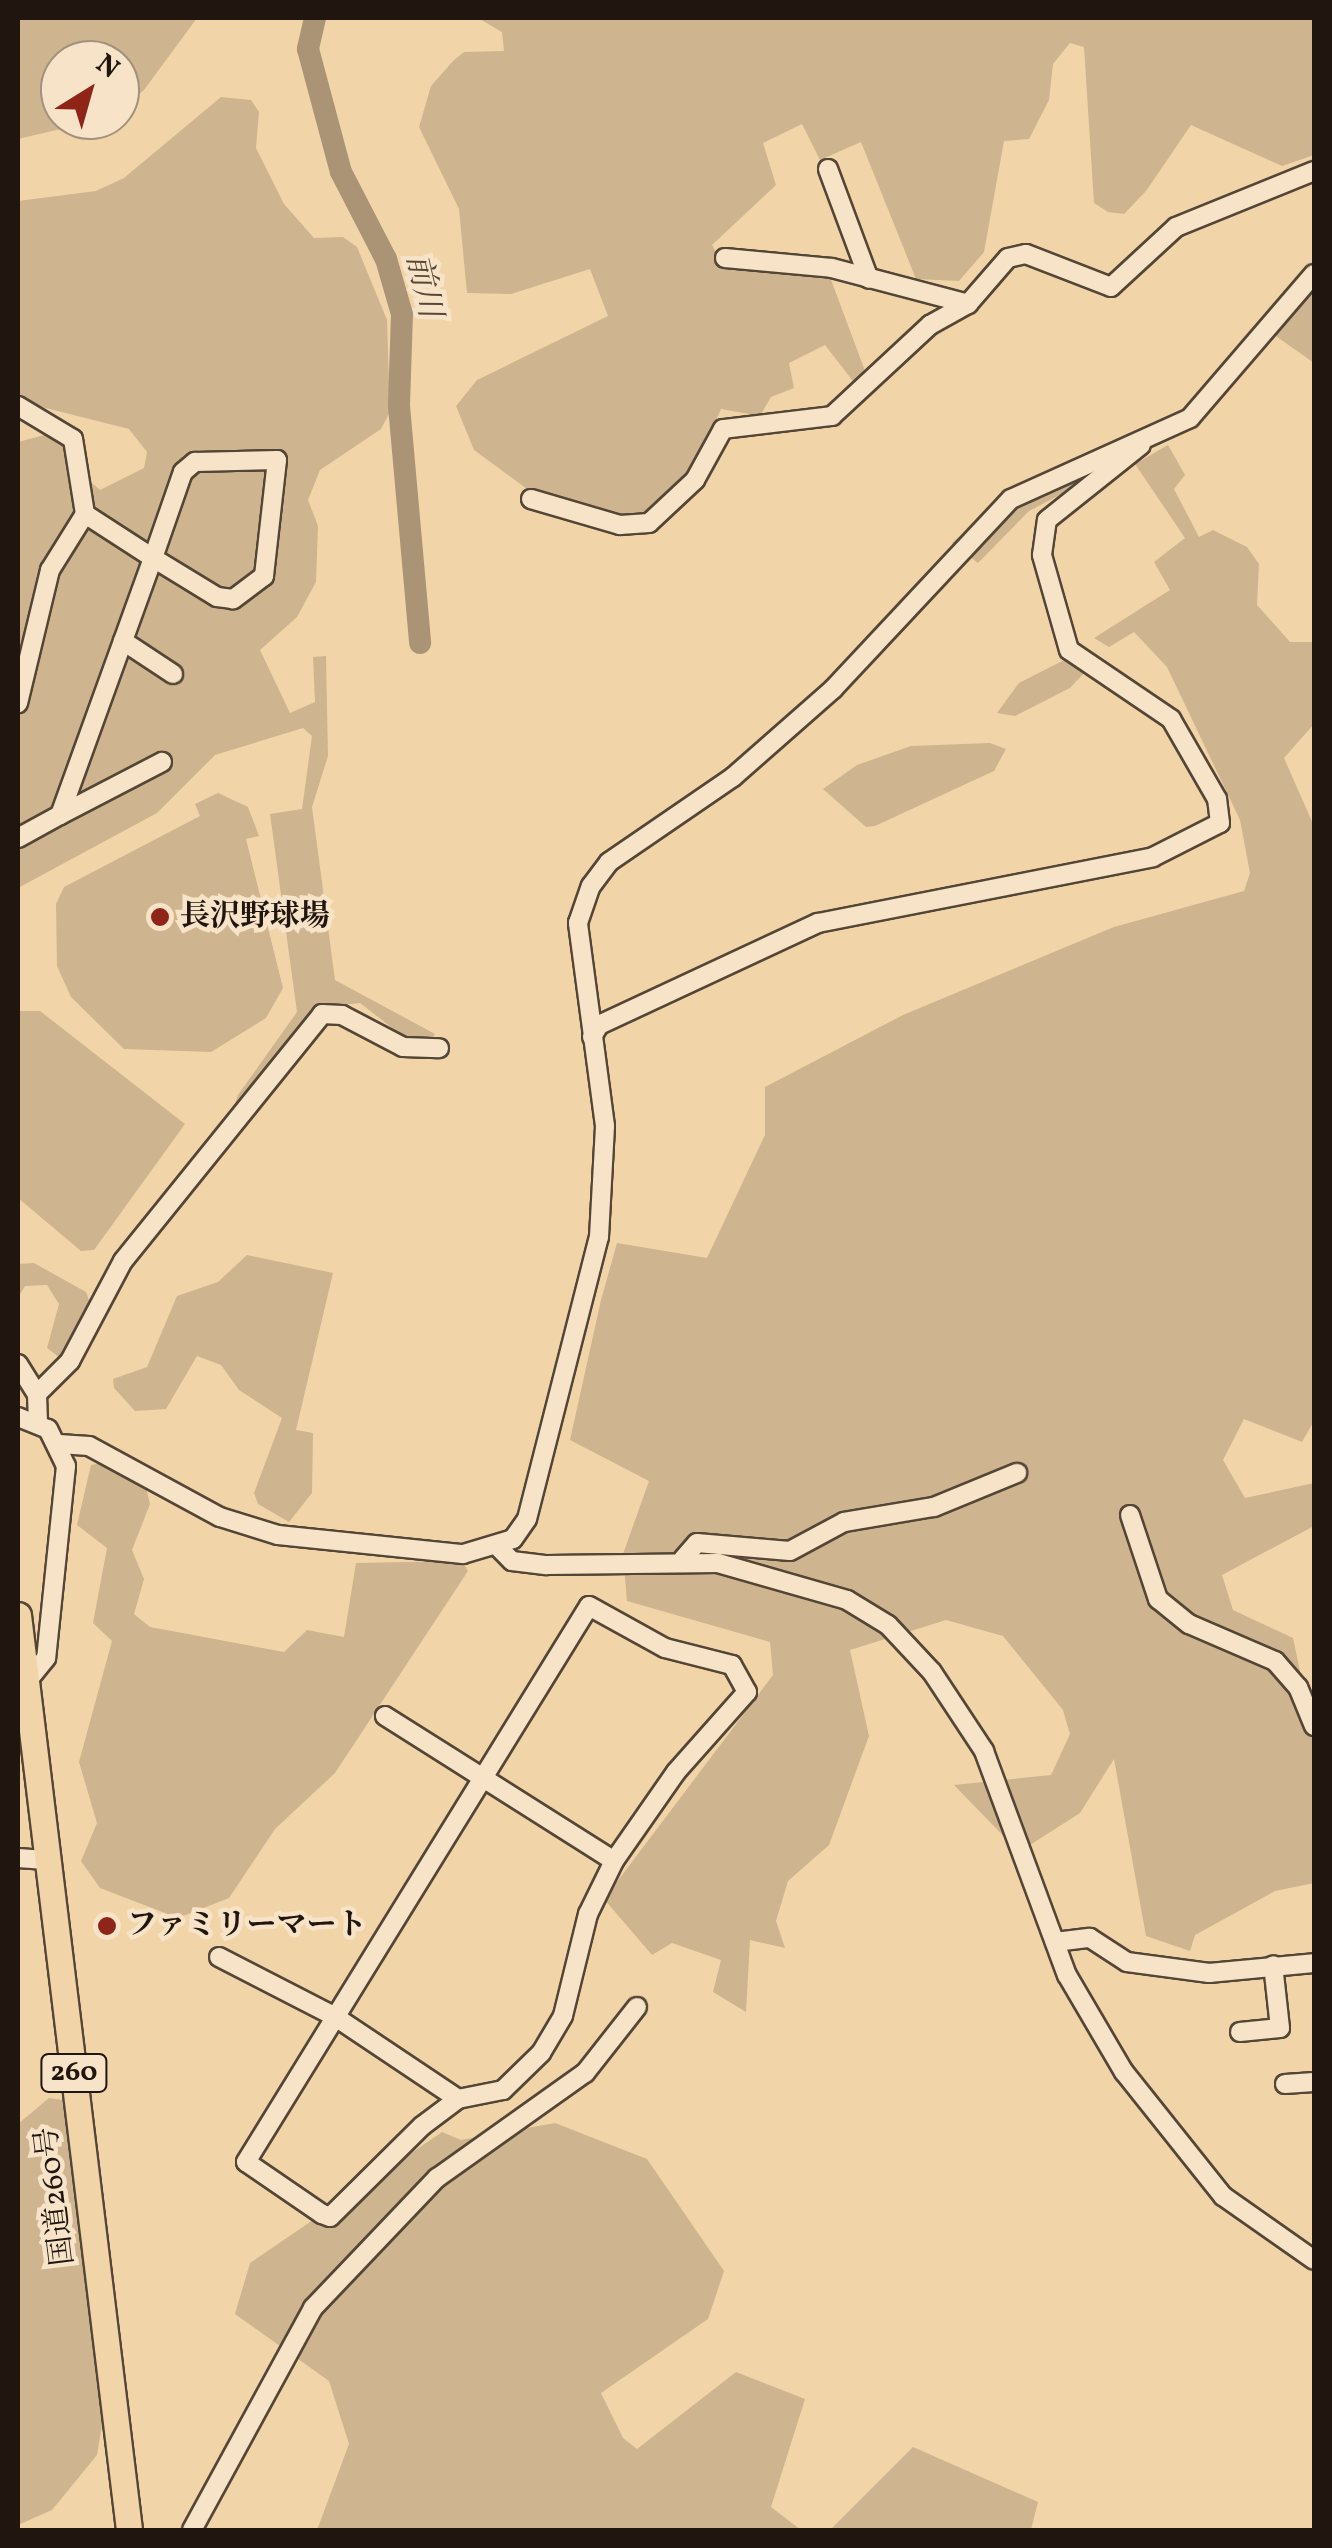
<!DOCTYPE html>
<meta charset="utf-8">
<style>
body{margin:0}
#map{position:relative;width:1332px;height:2548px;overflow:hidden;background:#f2d4a9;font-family:Vollkorn,"Noto Serif JP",serif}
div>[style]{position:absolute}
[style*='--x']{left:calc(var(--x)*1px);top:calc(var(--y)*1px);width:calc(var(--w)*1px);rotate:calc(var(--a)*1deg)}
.green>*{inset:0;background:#ceb48f}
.river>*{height:22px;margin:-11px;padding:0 11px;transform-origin:11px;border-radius:11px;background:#ab9375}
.roads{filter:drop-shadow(2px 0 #544636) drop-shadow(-2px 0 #544636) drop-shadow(0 2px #544636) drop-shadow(0 -2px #544636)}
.minor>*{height:18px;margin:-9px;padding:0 9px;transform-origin:9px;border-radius:9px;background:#f7e3c7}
.highway>*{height:25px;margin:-12.5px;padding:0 12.5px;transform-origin:12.5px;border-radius:12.5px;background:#f2d4a9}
.dots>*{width:28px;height:28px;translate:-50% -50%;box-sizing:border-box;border:5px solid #f7e3c7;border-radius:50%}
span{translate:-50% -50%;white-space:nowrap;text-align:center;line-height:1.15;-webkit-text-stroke:9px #f7e3c7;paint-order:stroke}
.shield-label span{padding:2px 8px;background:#f7e3c7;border:2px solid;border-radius:8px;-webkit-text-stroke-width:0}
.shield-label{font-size:28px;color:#20160f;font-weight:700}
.poi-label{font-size:30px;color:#20160f;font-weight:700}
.left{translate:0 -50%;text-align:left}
.street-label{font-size:30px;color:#20160f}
.water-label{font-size:32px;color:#584838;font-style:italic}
.frame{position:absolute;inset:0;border:20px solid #20160f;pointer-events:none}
.north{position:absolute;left:40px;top:40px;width:100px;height:100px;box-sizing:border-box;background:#f7e3c7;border:2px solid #a1917d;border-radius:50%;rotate:37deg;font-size:28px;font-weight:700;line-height:40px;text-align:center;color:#20160f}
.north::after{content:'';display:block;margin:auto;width:35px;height:45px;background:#8f2418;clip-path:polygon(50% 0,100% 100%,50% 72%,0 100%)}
</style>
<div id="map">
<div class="green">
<div style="clip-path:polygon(18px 18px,197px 18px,144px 90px,120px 109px,120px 60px,60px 60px,60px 120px,99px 120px,18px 139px)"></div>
<div style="clip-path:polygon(478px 18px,1314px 18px,1314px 155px,1282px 166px,1191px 125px,1146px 191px,1124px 214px,1108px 212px,1094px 203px,1084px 47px,1070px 43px,1053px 64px,1049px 100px,1029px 139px,1004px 141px,984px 252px,959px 281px,916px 279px,861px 142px,820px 160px,802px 124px,763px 143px,776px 185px,712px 245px,722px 262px,830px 277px,868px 379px,856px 385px,825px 345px,789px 363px,794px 388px,771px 397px,760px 416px,721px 409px,692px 476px,647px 520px,621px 521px,534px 494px,474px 450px,456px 406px,477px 380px,608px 316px,590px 269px,511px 294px,467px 293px,459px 209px,419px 127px,431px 86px,453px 61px,464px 52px,504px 51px,502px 32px)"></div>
<div style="clip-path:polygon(221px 97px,251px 100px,259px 112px,256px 148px,284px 204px,314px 238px,343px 237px,357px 247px,387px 320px,390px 412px,381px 429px,320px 470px,308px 500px,318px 526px,316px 582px,297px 617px,260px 650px,290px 713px,315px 702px,313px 657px,326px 656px,328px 756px,312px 807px,335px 980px,435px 1034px,428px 1045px,413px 1044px,360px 1003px,324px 1007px,224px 1135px,238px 1095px,297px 1012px,270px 814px,302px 809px,312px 736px,303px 728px,215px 755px,157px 813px,18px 888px,18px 442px,52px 433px,68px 442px,73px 467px,100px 490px,144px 468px,147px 452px,129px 429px,18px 401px,18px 201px,96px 191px,124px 178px)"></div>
<div style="clip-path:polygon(1314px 285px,1314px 363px,1273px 334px)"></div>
<div style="clip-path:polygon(1168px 445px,1185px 475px,1174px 489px,1199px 537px,1213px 530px,1247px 547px,1259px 564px,1257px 605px,1290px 642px,1314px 642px,1314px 724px,1284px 758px,1314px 826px,1314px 1421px,1302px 1442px,1244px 1419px,1223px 1460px,1245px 1498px,1314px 1483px,1314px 1526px,1222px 1575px,1233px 1610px,1293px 1638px,1314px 1737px,1314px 1883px,1275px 1891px,1195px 1935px,1190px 1951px,1146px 1936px,1114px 1759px,1080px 1813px,1019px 1852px,954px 1785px,1051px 1775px,1070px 1734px,1063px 1710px,1003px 1636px,946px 1620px,850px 1650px,869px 1736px,829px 1845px,788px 1881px,776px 1921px,785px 1948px,750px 1940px,746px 2012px,713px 1992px,721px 1960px,672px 1943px,652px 1955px,604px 1899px,773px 1675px,770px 1642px,627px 1601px,623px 1554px,649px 1481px,570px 1440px,601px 1300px,617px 1243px,707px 1258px,765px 1135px,765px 1087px,903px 1015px,1114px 927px,1244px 891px,1250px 873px,1240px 820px,1167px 667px,1134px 632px,1109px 647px,1094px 638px,1170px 590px,1154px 562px,1185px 538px,1135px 464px)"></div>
<div style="clip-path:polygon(1092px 454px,1102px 473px,1029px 511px,978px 563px,952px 543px,1004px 495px)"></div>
<div style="clip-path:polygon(1070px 657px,1085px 672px,1070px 688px,1015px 716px,997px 713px,1019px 683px)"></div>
<div style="clip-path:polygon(990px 743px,1006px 749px,994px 771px,875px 826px,866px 827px,823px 789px,857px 765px,911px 746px)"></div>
<div style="clip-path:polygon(218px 793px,248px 807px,259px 836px,246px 839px,283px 988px,266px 1018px,211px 1052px,124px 1049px,71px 997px,57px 966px,56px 904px,64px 887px,200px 816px,195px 804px)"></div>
<div style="clip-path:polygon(18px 1011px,40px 1011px,185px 1124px,94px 1250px,81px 1251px,18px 1198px)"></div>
<div style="clip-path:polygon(247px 1255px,333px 1273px,296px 1430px,313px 1433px,312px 1493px,289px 1522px,258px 1504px,254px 1493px,282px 1418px,239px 1390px,221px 1365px,197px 1356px,166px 1409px,135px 1411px,114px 1388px,113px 1379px,147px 1367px,177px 1296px,218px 1282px)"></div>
<div style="clip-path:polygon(34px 1263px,86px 1292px,90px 1303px,59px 1357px,47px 1348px,59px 1304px,47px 1285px,25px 1286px,18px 1298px,18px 1264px)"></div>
<div style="clip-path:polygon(108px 1462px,145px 1483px,150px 1504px,132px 1550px,144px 1579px,134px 1614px,150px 1627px,284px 1652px,307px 1630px,344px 1637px,356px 1563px,462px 1561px,468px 1571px,335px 1773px,275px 1829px,229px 1898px,178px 1918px,100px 1888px,81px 1861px,97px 1823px,79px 1762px,112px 1641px,93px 1623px,107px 1548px,77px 1525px,91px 1465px)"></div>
<div style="clip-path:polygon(49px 2098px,63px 2100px,102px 2425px,97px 2455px,52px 2510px,18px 2525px,18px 2124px)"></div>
<div style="clip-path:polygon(555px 2123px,647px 2159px,724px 2271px,708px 2319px,601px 2393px,623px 2438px,637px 2449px,736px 2372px,805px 2399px,771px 2507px,801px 2530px,317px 2530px,349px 2444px,329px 2381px,235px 2314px,250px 2263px,442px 2132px,461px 2140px)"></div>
<div style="clip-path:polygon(913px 2447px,1038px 2502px,1031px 2530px,830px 2530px)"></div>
</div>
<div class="river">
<div style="--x:315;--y:18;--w:32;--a:103"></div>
<div style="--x:308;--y:49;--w:127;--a:75"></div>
<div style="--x:341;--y:172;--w:98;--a:62.7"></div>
<div style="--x:386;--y:259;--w:57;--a:73.8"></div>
<div style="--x:402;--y:314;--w:92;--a:91.9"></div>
<div style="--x:399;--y:406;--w:238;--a:84.9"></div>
</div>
<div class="roads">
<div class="minor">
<div style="--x:828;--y:169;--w:117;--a:69.6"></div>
<div style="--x:725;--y:258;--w:107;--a:5.3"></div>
<div style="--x:832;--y:268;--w:141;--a:14.8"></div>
<div style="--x:18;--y:406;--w:64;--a:31"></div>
<div style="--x:73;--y:439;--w:76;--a:80.9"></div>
<div style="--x:85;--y:514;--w:66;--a:122"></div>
<div style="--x:50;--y:570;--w:137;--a:103.5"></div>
<div style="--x:531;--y:499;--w:93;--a:16.3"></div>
<div style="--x:620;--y:525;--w:29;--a:-4"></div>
<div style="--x:649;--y:523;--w:63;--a:-43.1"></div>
<div style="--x:695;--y:480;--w:58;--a:-61.2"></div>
<div style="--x:723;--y:429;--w:110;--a:-6.8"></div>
<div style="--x:832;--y:416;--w:134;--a:-42.9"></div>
<div style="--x:930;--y:325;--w:43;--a:-28.9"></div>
<div style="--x:968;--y:304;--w:61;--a:-49"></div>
<div style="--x:1008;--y:258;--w:18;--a:-13"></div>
<div style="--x:1026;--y:254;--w:91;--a:21.2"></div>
<div style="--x:1111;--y:287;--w:88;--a:-42.7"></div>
<div style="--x:1176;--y:227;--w:149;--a:-22.1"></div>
<div style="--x:123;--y:641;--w:60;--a:33.4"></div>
<div style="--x:60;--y:815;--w:115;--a:-27.5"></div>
<div style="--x:18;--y:838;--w:48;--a:-28.7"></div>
<div style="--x:60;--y:815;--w:273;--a:-70.1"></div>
<div style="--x:153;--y:558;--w:91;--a:-70.8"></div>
<div style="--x:183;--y:472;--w:16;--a:-40"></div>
<div style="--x:195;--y:462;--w:82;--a:-1.4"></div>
<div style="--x:277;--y:460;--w:117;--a:96.4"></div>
<div style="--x:264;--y:576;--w:39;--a:143"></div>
<div style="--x:233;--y:599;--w:16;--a:-173"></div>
<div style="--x:217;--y:597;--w:75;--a:-148.6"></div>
<div style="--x:153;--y:558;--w:81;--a:-147.1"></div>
<div style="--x:592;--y:1037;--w:14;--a:-60"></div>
<div style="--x:599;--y:1025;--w:242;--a:-25"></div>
<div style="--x:818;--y:923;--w:341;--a:-11.1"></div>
<div style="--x:1153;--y:857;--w:75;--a:-26.9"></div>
<div style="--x:1220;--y:823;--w:24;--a:-97"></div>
<div style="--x:1217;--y:799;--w:92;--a:-119.9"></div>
<div style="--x:1171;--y:719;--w:123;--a:-145.9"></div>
<div style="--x:1069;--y:650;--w:99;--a:-105.9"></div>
<div style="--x:1042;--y:555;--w:35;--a:-82"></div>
<div style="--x:1047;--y:520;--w:120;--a:-38.6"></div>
<div style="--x:18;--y:1364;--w:36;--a:58"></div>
<div style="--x:37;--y:1394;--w:29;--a:88"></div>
<div style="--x:37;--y:1394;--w:47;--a:-45"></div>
<div style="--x:70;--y:1361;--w:113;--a:-62.1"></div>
<div style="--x:123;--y:1261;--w:317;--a:-51.1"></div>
<div style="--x:322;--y:1014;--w:20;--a:3"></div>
<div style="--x:342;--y:1015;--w:69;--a:27.7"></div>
<div style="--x:403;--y:1047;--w:36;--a:2"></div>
<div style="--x:18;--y:1417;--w:32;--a:22"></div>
<div style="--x:48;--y:1429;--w:41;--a:64.1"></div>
<div style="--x:66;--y:1466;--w:193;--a:95.9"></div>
<div style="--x:46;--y:1658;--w:33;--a:129"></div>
<div style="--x:59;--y:1444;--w:30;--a:4"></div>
<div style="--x:89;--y:1446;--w:149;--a:28.5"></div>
<div style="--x:220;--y:1517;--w:61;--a:17.2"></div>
<div style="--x:278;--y:1535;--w:186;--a:5.9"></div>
<div style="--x:463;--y:1554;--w:52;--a:-16.7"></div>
<div style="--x:513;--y:1539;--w:24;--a:-55"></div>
<div style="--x:527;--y:1519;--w:291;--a:-75.7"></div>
<div style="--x:599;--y:1237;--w:111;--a:-86.9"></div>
<div style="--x:605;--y:1126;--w:205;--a:-97.6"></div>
<div style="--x:578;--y:923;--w:39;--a:-71"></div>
<div style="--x:591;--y:886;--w:30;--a:-53"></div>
<div style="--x:609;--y:862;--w:150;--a:-34.4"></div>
<div style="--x:733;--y:777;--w:133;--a:-41.3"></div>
<div style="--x:833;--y:689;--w:260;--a:-46.9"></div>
<div style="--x:1011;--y:499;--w:196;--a:-24.3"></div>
<div style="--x:1190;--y:418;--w:190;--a:-49.3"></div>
<div style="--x:1130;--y:1515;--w:89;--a:71.6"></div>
<div style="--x:1158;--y:1599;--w:40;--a:39"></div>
<div style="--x:1189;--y:1624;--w:94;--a:23.3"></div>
<div style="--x:1275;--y:1661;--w:35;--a:49"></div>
<div style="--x:1298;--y:1687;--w:42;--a:67.7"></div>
<div style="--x:500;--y:1549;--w:17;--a:45"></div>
<div style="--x:512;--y:1561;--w:35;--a:7"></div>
<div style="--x:547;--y:1565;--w:171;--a:-0.7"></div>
<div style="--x:718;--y:1563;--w:134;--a:16"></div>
<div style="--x:847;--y:1600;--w:48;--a:31.4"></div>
<div style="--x:888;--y:1625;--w:64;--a:46.9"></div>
<div style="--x:932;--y:1672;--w:95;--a:56.6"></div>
<div style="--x:984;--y:1751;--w:239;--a:69.7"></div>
<div style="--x:1067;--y:1975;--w:113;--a:59.6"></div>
<div style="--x:1124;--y:2072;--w:159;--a:51.4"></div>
<div style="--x:1223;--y:2196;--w:111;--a:35.1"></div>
<div style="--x:683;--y:1559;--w:21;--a:-49"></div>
<div style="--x:697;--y:1543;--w:93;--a:4.9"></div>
<div style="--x:790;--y:1551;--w:61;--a:-28.2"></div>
<div style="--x:844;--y:1522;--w:91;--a:-9.5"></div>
<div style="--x:934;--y:1507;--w:90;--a:-22.3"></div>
<div style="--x:589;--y:1606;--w:87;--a:28.9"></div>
<div style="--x:665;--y:1648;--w:69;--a:14.2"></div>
<div style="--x:732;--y:1665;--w:31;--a:61"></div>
<div style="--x:747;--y:1692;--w:107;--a:131.6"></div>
<div style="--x:676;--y:1772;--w:108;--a:124.9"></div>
<div style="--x:614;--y:1861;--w:59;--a:116.1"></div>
<div style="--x:588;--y:1914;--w:105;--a:103.8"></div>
<div style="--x:563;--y:2016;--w:43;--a:120.7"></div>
<div style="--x:541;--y:2053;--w:53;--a:135.8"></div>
<div style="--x:503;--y:2090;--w:46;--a:168.7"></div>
<div style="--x:458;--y:2099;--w:45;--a:143.1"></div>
<div style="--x:422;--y:2126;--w:129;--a:135.3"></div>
<div style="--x:330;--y:2217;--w:9;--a:-159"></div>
<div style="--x:322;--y:2214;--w:92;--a:-145.6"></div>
<div style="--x:246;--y:2162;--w:653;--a:-58.33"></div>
<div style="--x:385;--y:1716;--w:271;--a:32.3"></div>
<div style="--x:18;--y:1858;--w:31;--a:4"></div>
<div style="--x:1055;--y:1942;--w:35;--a:-7"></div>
<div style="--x:1090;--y:1938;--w:44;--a:33"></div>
<div style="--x:1127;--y:1962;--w:83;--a:7.6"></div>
<div style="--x:1209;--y:1973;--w:105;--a:-5.4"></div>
<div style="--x:219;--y:1957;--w:129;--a:27.2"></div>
<div style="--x:334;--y:2016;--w:149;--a:33.8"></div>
<div style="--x:1240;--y:2032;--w:40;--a:-5.7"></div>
<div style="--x:1280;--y:2028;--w:63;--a:-96.3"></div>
<div style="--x:1285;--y:2084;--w:29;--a:-4"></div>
<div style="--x:192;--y:2530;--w:253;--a:-61.4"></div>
<div style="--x:313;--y:2308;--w:180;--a:-46.4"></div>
<div style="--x:437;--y:2178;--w:181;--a:-35.4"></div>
<div style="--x:585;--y:2073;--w:84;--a:-51.8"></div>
</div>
<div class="highway">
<div style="--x:18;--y:1615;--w:922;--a:83.08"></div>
</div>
</div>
<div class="dots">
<div style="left:160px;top:917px;background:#8f2418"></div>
<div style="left:107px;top:1926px;background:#8f2418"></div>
</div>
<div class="shield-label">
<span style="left:74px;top:2073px">260</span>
</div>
<div class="poi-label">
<span class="left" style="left:180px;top:917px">長沢野球場</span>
<span class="left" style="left:127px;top:1926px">ファミリーマート</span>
</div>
<div class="street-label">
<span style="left:56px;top:2196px;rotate:-97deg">国道260号</span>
</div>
<div class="water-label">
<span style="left:422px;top:286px;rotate:77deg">前川</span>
</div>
<div class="frame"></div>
<div class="north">N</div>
</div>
